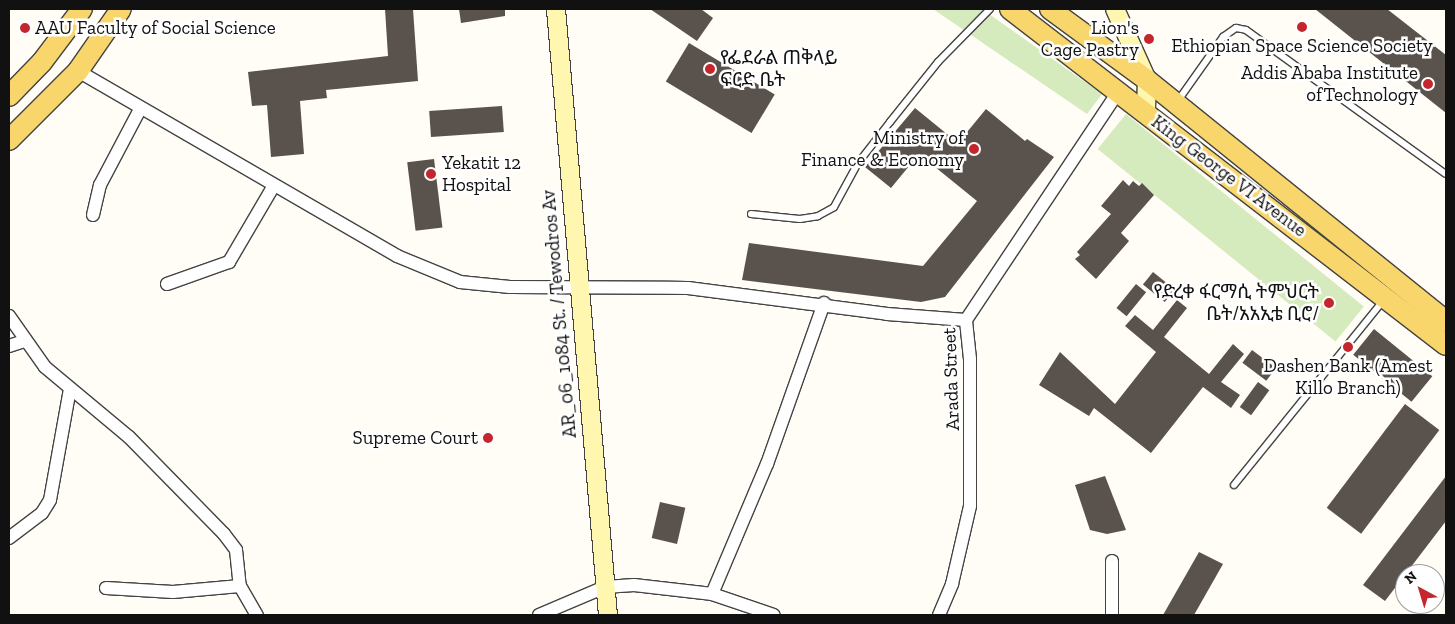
<!DOCTYPE html>
<meta charset="utf-8">
<style>
body{margin:0}
#map{position:relative;width:1455px;height:624px;overflow:hidden;background:#fffdf5;font-family:"Zilla Slab","Noto Sans Ethiopic",serif}
div>[style]{position:absolute}
[style*='--x']{left:calc(var(--x)*1px);top:calc(var(--y)*1px);width:calc(var(--w)*1px);rotate:calc(var(--a)*1deg)}
.green>*{inset:0;background:#d5ebbd;transform-origin:0 0}
.building>*{inset:0;background:#5a524d;transform-origin:0 0}
.roads{filter:drop-shadow(1px 0 #444) drop-shadow(-1px 0 #444) drop-shadow(0 1px #444) drop-shadow(0 -1px #444)}
.lane>*{height:6px;margin:-3px;padding:0 3px;transform-origin:3px;border-radius:3px;background:#fff}
.street>*{height:12px;margin:-6px;padding:0 6px;transform-origin:6px;border-radius:6px;background:#fff}
.secondary>*{height:18px;margin:-9px;padding:0 9px;transform-origin:9px;border-radius:9px;background:#fff6b0}
.primary>*{height:20px;margin:-10px;padding:0 10px;transform-origin:10px;border-radius:10px;background:#f9d66b}
.dots>*{width:14px;height:14px;translate:-50% -50%;box-sizing:border-box;border:2px solid #fff;border-radius:50%}
span{translate:-50% -50%;white-space:nowrap;text-align:center;line-height:1.15;-webkit-text-stroke:5px #fff;paint-order:stroke}
.poi-label{font-size:19px;color:#111}
.left{translate:0 -50%;text-align:left}
.right{translate:-100% -50%;text-align:right}
.street-label{font-size:19px;color:#111}
.frame{position:absolute;inset:0;border:10px solid #111;pointer-events:none}
.north{position:absolute;left:1395px;top:564px;width:50px;height:50px;box-sizing:border-box;background:#fff;border:1px solid #a0a0a0;border-radius:50%;rotate:321deg;font-size:14px;font-weight:700;line-height:20px;text-align:center;color:#111}
.north::after{content:'';display:block;margin:auto;width:18px;height:22px;background:#c4262e;clip-path:polygon(50% 0,100% 100%,50% 72%,0 100%)}
</style>
<div id="map">
<div class="green">
<div style="clip-path:polygon(933px 9px,982px 9px,1102px 94px,1087px 114px)"></div>
<div style="left:1126px;top:114px;width:306px;height:45px;rotate:39deg"></div>
</div>
<div class="building">
<div style="clip-path:polygon(385px 9px,413px 9px,418px 81px,326px 90px,327px 98px,300px 101px,304px 154px,271px 157px,267px 105px,252px 106px,248px 72px,388px 56px)"></div>
<div style="clip-path:polygon(459px 9px,505px 9px,505px 16px,461px 23px)"></div>
<div style="clip-path:polygon(650px 9px,701px 9px,713px 18px,697px 41px)"></div>
<div style="clip-path:polygon(1315px 9px,1387px 9px,1446px 55px,1446px 113px)"></div>
<div style="left:689px;top:43px;width:100px;height:45px;rotate:31deg"></div>
<div style="left:502px;top:106px;width:26px;height:73px;rotate:86deg"></div>
<div style="clip-path:polygon(915px 108px,958px 143px,986px 109px,1025px 141px,1027px 139px,1054px 157px,945px 297px,921px 302px,742px 280px,749px 243px,923px 266px,977px 201px,919px 154px,891px 188px,865px 167px)"></div>
<div style="left:434px;top:159px;width:69px;height:27px;rotate:83deg"></div>
<div style="clip-path:polygon(1123px 180px,1129px 186px,1133px 181px,1139px 186px,1142px 183px,1154px 195px,1121px 233px,1129px 241px,1096px 279px,1075px 259px,1080px 255px,1077px 252px,1111px 214px,1101px 206px)"></div>
<div style="left:1153px;top:272px;width:28px;height:16px;rotate:39deg"></div>
<div style="left:1136px;top:284px;width:13px;height:31px;rotate:39deg"></div>
<div style="clip-path:polygon(1177px 300px,1187px 308px,1164px 337px,1209px 374px,1233px 344px,1244px 354px,1221px 382px,1240px 395px,1231px 408px,1203px 387px,1151px 453px,1094px 408px,1089px 416px,1039px 385px,1060px 352px,1115px 404px,1156px 352px,1125px 326px,1135px 315px,1153px 330px)"></div>
<div style="left:1374px;top:329px;width:75px;height:33px;rotate:39deg"></div>
<div style="left:1252px;top:350px;width:30px;height:16px;rotate:37deg"></div>
<div style="left:1258px;top:382px;width:14px;height:31px;rotate:36deg"></div>
<div style="left:1405px;top:404px;width:43px;height:130px;rotate:37deg"></div>
<div style="clip-path:polygon(1105px 476px,1126px 530px,1107px 534px,1090px 530px,1075px 485px)"></div>
<div style="clip-path:polygon(1446px 476px,1446px 521px,1385px 601px,1363px 585px)"></div>
<div style="left:660px;top:502px;width:26px;height:37px;rotate:13deg"></div>
<div style="clip-path:polygon(1199px 552px,1223px 564px,1194px 615px,1163px 615px)"></div>
</div>
<div class="roads">
<div class="lane">
<div style="--x:1177;--y:102;--w:80;--a:-54.7"></div>
<div style="--x:1223;--y:37;--w:16;--a:-35"></div>
<div style="--x:1236;--y:28;--w:10;--a:11"></div>
<div style="--x:1246;--y:30;--w:246;--a:35.8"></div>
<div style="--x:751;--y:214;--w:49;--a:5.8"></div>
<div style="--x:800;--y:219;--w:18;--a:-9"></div>
<div style="--x:818;--y:216;--w:18;--a:-29"></div>
<div style="--x:834;--y:207;--w:50;--a:-61.4"></div>
<div style="--x:858;--y:163;--w:52;--a:-52"></div>
<div style="--x:890;--y:122;--w:77;--a:-51.3"></div>
<div style="--x:938;--y:62;--w:74;--a:-45.5"></div>
<div style="--x:1234;--y:485;--w:238;--a:-51"></div>
</div>
<div class="street">
<div style="--x:78;--y:71;--w:369;--a:30.1"></div>
<div style="--x:397;--y:256;--w:68;--a:22.4"></div>
<div style="--x:460;--y:282;--w:50;--a:5.7"></div>
<div style="--x:510;--y:287;--w:178;--a:0.3"></div>
<div style="--x:688;--y:288;--w:201;--a:7.4"></div>
<div style="--x:887;--y:314;--w:79;--a:4.3"></div>
<div style="--x:93;--y:215;--w:31;--a:-77"></div>
<div style="--x:100;--y:185;--w:86;--a:-62.2"></div>
<div style="--x:167;--y:284;--w:66;--a:-19.5"></div>
<div style="--x:229;--y:262;--w:87;--a:-59.6"></div>
<div style="--x:9;--y:316;--w:62;--a:54.8"></div>
<div style="--x:45;--y:367;--w:109;--a:39.8"></div>
<div style="--x:129;--y:437;--w:136;--a:45.6"></div>
<div style="--x:224;--y:534;--w:20;--a:53"></div>
<div style="--x:236;--y:550;--w:36;--a:84"></div>
<div style="--x:240;--y:586;--w:34;--a:60"></div>
<div style="--x:9;--y:346;--w:16;--a:-18"></div>
<div style="--x:9;--y:538;--w:41;--a:-37.1"></div>
<div style="--x:42;--y:513;--w:15;--a:-58"></div>
<div style="--x:50;--y:500;--w:113;--a:-79.8"></div>
<div style="--x:106;--y:588;--w:67;--a:3.4"></div>
<div style="--x:173;--y:592;--w:67;--a:-5.1"></div>
<div style="--x:712;--y:594;--w:141;--a:-67.1"></div>
<div style="--x:767;--y:464;--w:171;--a:-70.5"></div>
<div style="--x:539;--y:615;--w:72;--a:-23"></div>
<div style="--x:605;--y:587;--w:29;--a:-4"></div>
<div style="--x:634;--y:585;--w:79;--a:6.6"></div>
<div style="--x:712;--y:594;--w:65;--a:18.7"></div>
<div style="--x:939;--y:615;--w:34;--a:-67"></div>
<div style="--x:952;--y:584;--w:80;--a:-77"></div>
<div style="--x:970;--y:506;--w:147;--a:-90"></div>
<div style="--x:970;--y:359;--w:39;--a:-96"></div>
<div style="--x:966;--y:320;--w:274;--a:-56.3"></div>
<div style="--x:1112;--y:615;--w:54;--a:-90"></div>
</div>
<div class="secondary">
<div style="--x:556;--y:9;--w:608;--a:85.1"></div>
<div style="--x:1115;--y:9;--w:78;--a:65.7"></div>
<div style="--x:1147;--y:80;--w:33;--a:92"></div>
</div>
<div class="primary">
<div style="--x:1010;--y:9;--w:550;--a:37.62"></div>
<div style="--x:1050;--y:9;--w:120;--a:36.2"></div>
<div style="--x:1147;--y:80;--w:384;--a:38.9"></div>
<div style="--x:9;--y:96;--w:47;--a:-45.9"></div>
<div style="--x:42;--y:62;--w:66;--a:-53"></div>
<div style="--x:9;--y:140;--w:98;--a:-45"></div>
<div style="--x:78;--y:71;--w:75;--a:-55.3"></div>
</div>
</div>
<div class="dots">
<div style="left:1302px;top:27px;background:#c4262e"></div>
<div style="left:25px;top:28px;background:#c4262e"></div>
<div style="left:1149px;top:39px;background:#c4262e"></div>
<div style="left:710px;top:69px;background:#c4262e"></div>
<div style="left:1428px;top:84px;background:#c4262e"></div>
<div style="left:974px;top:149px;background:#c4262e"></div>
<div style="left:431px;top:174px;background:#c4262e"></div>
<div style="left:1329px;top:303px;background:#c4262e"></div>
<div style="left:1348px;top:347px;background:#c4262e"></div>
<div style="left:488px;top:438px;background:#c4262e"></div>
</div>
<div class="poi-label">
<span class="left" style="left:35px;top:28px">AAU Faculty of Social Science</span>
<span class="right" style="left:1139px;top:39px">Lion's<br>Cage Pastry</span>
<span style="left:1302px;top:46px">Ethiopian Space Science Society</span>
<span class="left" style="left:720px;top:69px">የፌደራል ጠቅላይ<br>ፍርድ ቤት</span>
<span class="right" style="left:1418px;top:84px">Addis Ababa Institute<br>ofTechnology</span>
<span class="right" style="left:964px;top:149px">Ministry of<br>Finance &amp; Economy</span>
<span class="left" style="left:442px;top:174px">Yekatit 12<br>Hospital</span>
<span class="right" style="left:1319px;top:303px">የድረቀ ፋርማሲ ትምህርት<br>ቤት/አአኢቴ ቢሮ/</span>
<span style="left:1348px;top:377px">Dashen Bank (Amest<br>Killo Branch)</span>
<span class="right" style="left:478px;top:438px">Supreme Court</span>
</div>
<div class="street-label">
<span style="left:1229px;top:176px;rotate:37deg">King George VI Avenue</span>
<span style="left:559px;top:314px;rotate:-95deg">AR_06_1084 St. / Tewodros Av</span>
<span style="left:951px;top:379px;rotate:-92deg">Arada Street</span>
</div>
<div class="frame"></div>
<div class="north">N</div>
</div>
